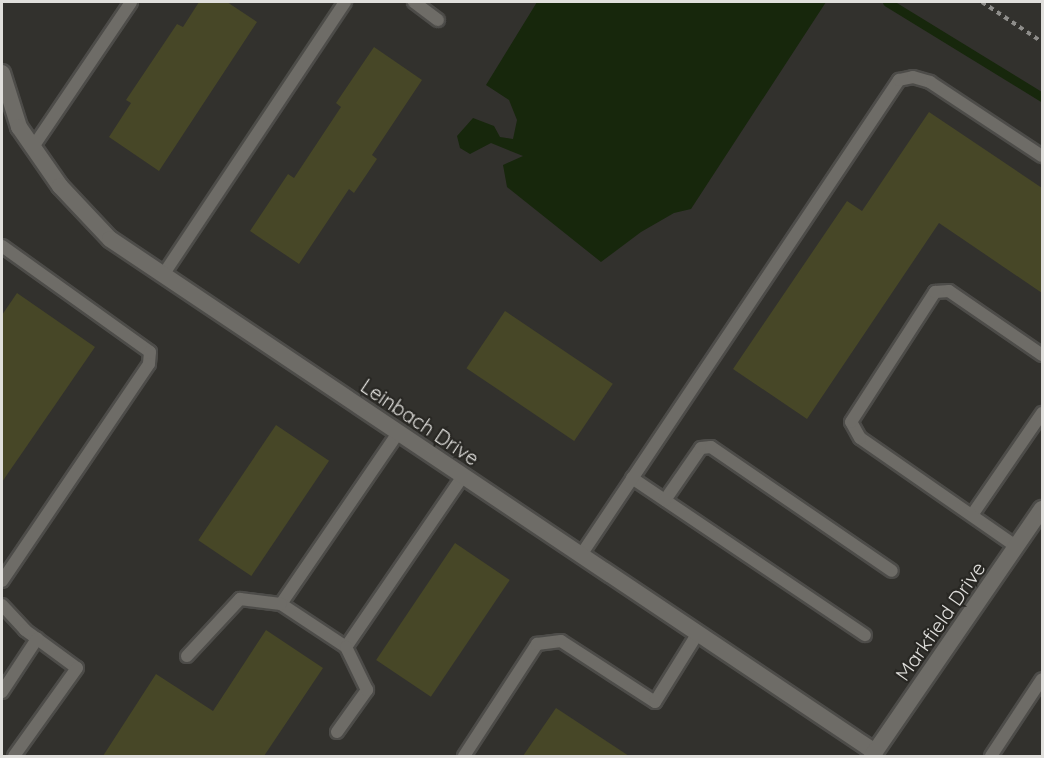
<!DOCTYPE html>
<style>
body{margin:0}
#map{position:relative;width:1044px;height:758px;overflow:hidden;background:#32312d;font-family:Quicksand,sans-serif}
div>[style]{position:absolute}
[style*='--x']{left:calc(var(--x)*1px);top:calc(var(--y)*1px);width:calc(var(--w)*1px);rotate:calc(var(--a)*1deg)}
.water>*{inset:0;background:#17270c}
.stream>*{height:9px;margin:-4.5px;padding:0 4.5px;transform-origin:4.5px;border-radius:4.5px;background:#17270c}
.building>*{inset:0;background:#474727;transform-origin:0 0}
.path>*{height:4px;margin-top:-2px;transform-origin:0;background:repeating-linear-gradient(90deg,#8e8d8a 0 4.5px,transparent 0 9px)}
.roads{filter:drop-shadow(2px 0 #4d4c49) drop-shadow(-2px 0 #4d4c49) drop-shadow(0 2px #4d4c49) drop-shadow(0 -2px #4d4c49)}
.service>*{height:12px;margin:-6px;padding:0 6px;transform-origin:6px;border-radius:6px;background:#6e6c67}
.minor>*{height:16px;margin:-8px;padding:0 8px;transform-origin:8px;border-radius:8px;background:#6e6c67}
span{translate:-50% -50%;white-space:nowrap;text-align:center;line-height:1.15;-webkit-text-stroke:4.5px #282723;paint-order:stroke}
.street-label{font-size:20px;color:#e0dfdc}
.frame{position:absolute;inset:0;border:3px solid #e0dfdc;pointer-events:none}
</style>
<div id="map">
<div class="water">
<div style="clip-path:polygon(537px 2px,826px 2px,691px 209px,674px 213px,641px 232px,601px 262px,507px 187px,503px 165px,523px 156px,491px 143px,470px 154px,460px 148px,457px 136px,473px 118px,494px 126px,500px 137px,513px 139px,517px 120px,509px 100px,486px 85px)"></div>
</div>
<div class="stream">
<div style="--x:887;--y:2;--w:182;--a:31.5"></div>
</div>
<div class="building">
<div style="clip-path:polygon(199px 2px,227px 2px,257px 22px,159px 171px,109px 137px,131px 103px,126px 100px,177px 24px,183px 27px)"></div>
<div style="clip-path:polygon(374px 47px,422px 80px,372px 155px,377px 159px,354px 193px,349px 189px,299px 264px,250px 231px,288px 174px,294px 178px,341px 107px,336px 103px)"></div>
<div style="clip-path:polygon(929px 112px,1042px 188px,1042px 293px,939px 223px,807px 419px,733px 369px,847px 201px,862px 211px)"></div>
<div style="clip-path:polygon(17px 293px,95px 347px,2px 482px,2px 315px)"></div>
<div style="left:505px;top:311px;width:130px;height:69px;rotate:34deg"></div>
<div style="left:276px;top:425px;width:64px;height:139px;rotate:34deg"></div>
<div style="left:455px;top:543px;width:66px;height:141px;rotate:34deg"></div>
<div style="clip-path:polygon(266px 630px,323px 668px,264px 756px,103px 756px,156px 674px,213px 711px)"></div>
<div style="clip-path:polygon(556px 708px,629px 756px,523px 756px)"></div>
</div>
<div class="path">
<div style="--x:982;--y:2;--w:72;--a:33.7"></div>
</div>
<div class="roads">
<div class="service">
<div style="--x:414;--y:2;--w:30;--a:37"></div>
<div style="--x:33;--y:147;--w:175;--a:-55.9"></div>
<div style="--x:2;--y:246;--w:182;--a:35.6"></div>
<div style="--x:150;--y:352;--w:12;--a:95"></div>
<div style="--x:149;--y:364;--w:262;--a:124.1"></div>
<div style="--x:163;--y:275;--w:328;--a:-56.3"></div>
<div style="--x:398;--y:433;--w:207;--a:124.4"></div>
<div style="--x:281;--y:604;--w:78;--a:33.5"></div>
<div style="--x:346;--y:647;--w:207;--a:-55.6"></div>
<div style="--x:632;--y:478;--w:281;--a:34"></div>
<div style="--x:665;--y:500;--w:63;--a:-55.3"></div>
<div style="--x:701;--y:448;--w:10;--a:-6"></div>
<div style="--x:711;--y:447;--w:219;--a:34.4"></div>
<div style="--x:972;--y:515;--w:124;--a:-55.5"></div>
<div style="--x:1017;--y:547;--w:191;--a:-145.2"></div>
<div style="--x:860;--y:438;--w:18;--a:-119"></div>
<div style="--x:851;--y:422;--w:155;--a:-57.1"></div>
<div style="--x:935;--y:292;--w:14;--a:-4"></div>
<div style="--x:949;--y:291;--w:113;--a:34.5"></div>
<div style="--x:581;--y:555;--w:572;--a:-56.2"></div>
<div style="--x:899;--y:80;--w:14;--a:-12"></div>
<div style="--x:913;--y:77;--w:18;--a:16"></div>
<div style="--x:930;--y:82;--w:134;--a:33.5"></div>
<div style="--x:2;--y:605;--w:34;--a:47"></div>
<div style="--x:25;--y:630;--w:64;--a:36.2"></div>
<div style="--x:77;--y:668;--w:108;--a:125.6"></div>
<div style="--x:187;--y:656;--w:78;--a:-47.1"></div>
<div style="--x:240;--y:599;--w:41;--a:7"></div>
<div style="--x:2;--y:692;--w:64;--a:-56.6"></div>
<div style="--x:337;--y:732;--w:52;--a:-54.5"></div>
<div style="--x:367;--y:690;--w:48;--a:-116"></div>
<div style="--x:464;--y:756;--w:134;--a:-56.9"></div>
<div style="--x:537;--y:644;--w:24;--a:-7"></div>
<div style="--x:561;--y:641;--w:112;--a:33"></div>
<div style="--x:655;--y:702;--w:81;--a:-58.1"></div>
<div style="--x:991;--y:756;--w:92;--a:-56.5"></div>
</div>
<div class="minor">
<div style="--x:2;--y:73;--w:57;--a:72.5"></div>
<div style="--x:19;--y:127;--w:72;--a:55.2"></div>
<div style="--x:60;--y:186;--w:73;--a:46.7"></div>
<div style="--x:110;--y:239;--w:921;--a:33.85"></div>
<div style="--x:872;--y:756;--w:300;--a:-55.5"></div>
</div>
</div>
<div class="street-label">
<span style="left:420px;top:422px;rotate:34deg">Leinbach Drive</span>
<span style="left:940px;top:621px;rotate:-55deg">Markfield Drive</span>
</div>
<div class="frame"></div>
</div>
